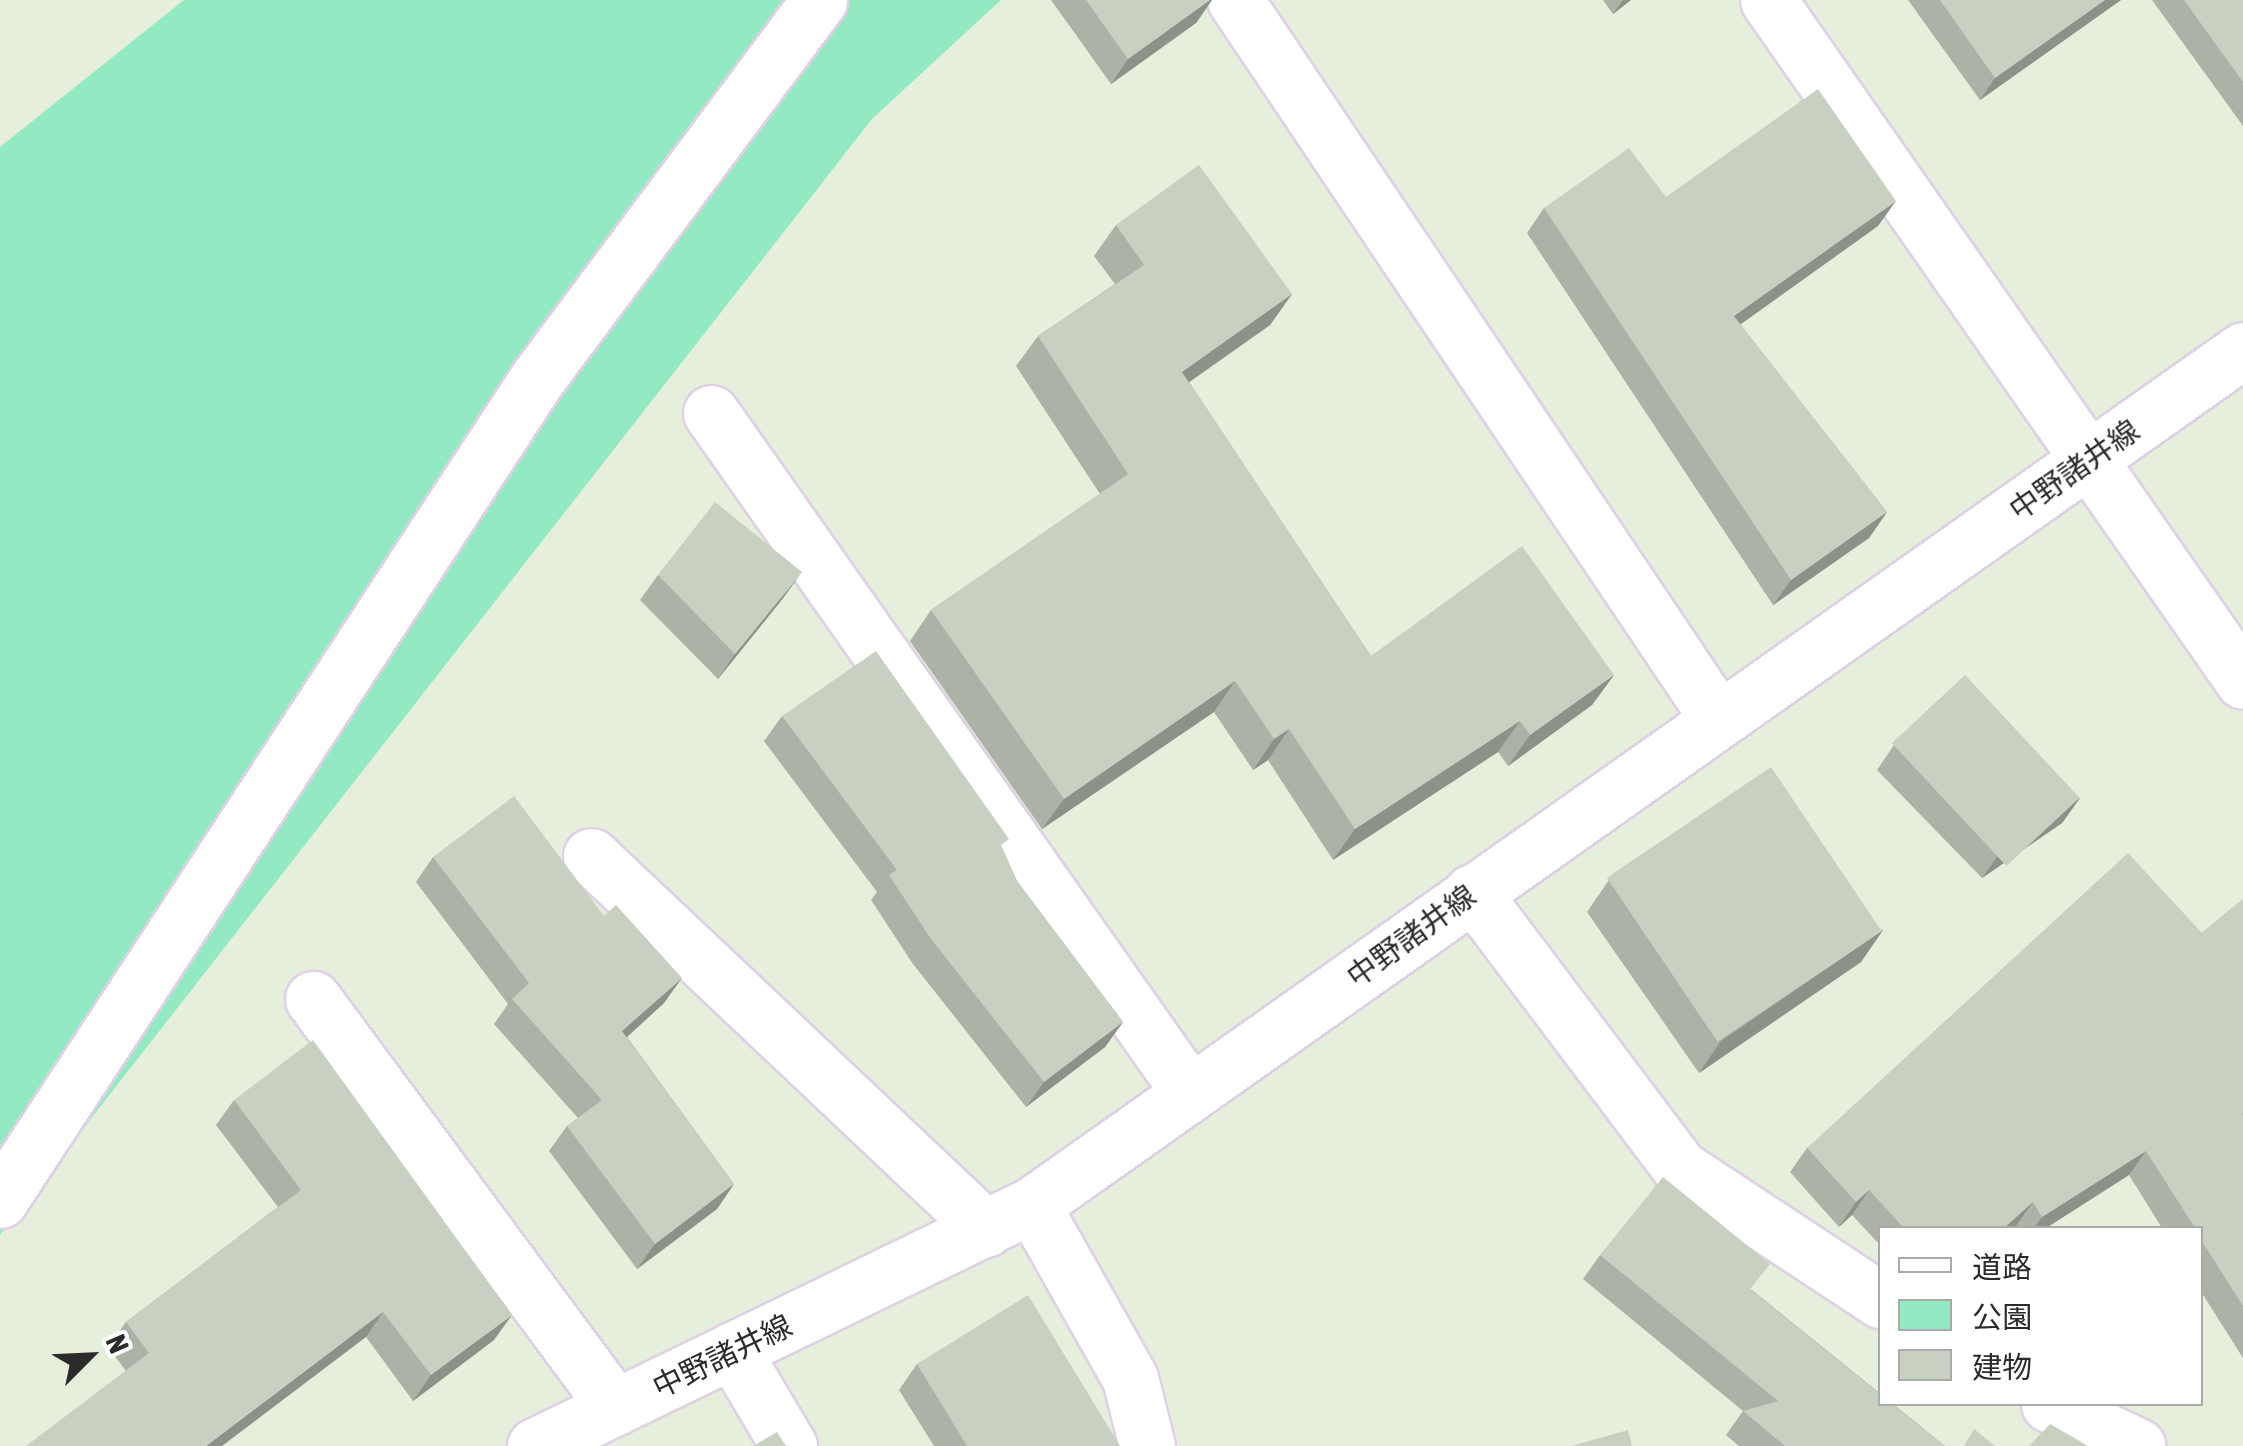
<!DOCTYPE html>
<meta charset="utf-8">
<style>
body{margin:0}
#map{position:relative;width:2243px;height:1446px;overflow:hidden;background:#e6eedc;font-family:"Asap Condensed","Noto Sans JP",sans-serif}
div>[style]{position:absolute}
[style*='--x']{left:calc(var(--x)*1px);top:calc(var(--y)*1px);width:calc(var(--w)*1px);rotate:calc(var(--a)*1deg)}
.green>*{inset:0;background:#93eac2}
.roads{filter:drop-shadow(2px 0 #dfd1e5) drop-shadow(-2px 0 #dfd1e5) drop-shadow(0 2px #dfd1e5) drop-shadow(0 -2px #dfd1e5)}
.street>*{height:55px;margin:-27.5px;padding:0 27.5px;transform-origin:27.5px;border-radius:27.5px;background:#fff}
.secondary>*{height:55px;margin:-27.5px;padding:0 27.5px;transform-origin:27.5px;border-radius:27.5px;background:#fff}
.wall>*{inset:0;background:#acb3a6}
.shaded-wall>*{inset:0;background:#8c9287}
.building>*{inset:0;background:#c8d0c1;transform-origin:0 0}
span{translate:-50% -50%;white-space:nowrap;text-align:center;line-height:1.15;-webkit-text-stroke:9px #fff;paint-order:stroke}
.street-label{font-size:30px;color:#2b2b2b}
.legend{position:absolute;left:1878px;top:1226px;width:325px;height:180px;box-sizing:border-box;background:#fff;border:2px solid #aaa;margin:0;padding:12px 18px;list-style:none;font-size:30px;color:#2b2b2b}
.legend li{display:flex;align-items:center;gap:20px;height:50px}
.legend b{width:50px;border:2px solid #aaa}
.north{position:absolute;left:40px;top:1306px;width:100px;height:100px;-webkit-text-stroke:8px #fff;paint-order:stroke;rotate:66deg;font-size:28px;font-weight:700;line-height:40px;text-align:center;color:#2b2b2b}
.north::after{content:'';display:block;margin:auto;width:35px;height:45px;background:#2b2b2b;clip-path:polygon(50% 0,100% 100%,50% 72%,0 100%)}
</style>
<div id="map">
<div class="green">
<div style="clip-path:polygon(184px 0,1001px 0,872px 119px,0 1235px,0 147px)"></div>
</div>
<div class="roads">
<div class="street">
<div style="--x:1235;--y:0;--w:864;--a:56.09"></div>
<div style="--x:1768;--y:0;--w:830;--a:55.1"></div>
<div style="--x:711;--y:413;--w:832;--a:54.84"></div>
<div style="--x:591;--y:856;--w:543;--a:43.36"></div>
<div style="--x:1472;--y:892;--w:346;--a:53"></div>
<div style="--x:1680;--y:1168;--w:240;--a:33.4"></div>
<div style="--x:313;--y:999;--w:508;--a:53.49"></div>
<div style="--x:0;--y:1200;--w:981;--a:-56.81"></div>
<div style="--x:537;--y:379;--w:472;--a:-53.3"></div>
<div style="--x:1032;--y:1205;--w:199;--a:60.5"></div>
<div style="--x:1130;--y:1378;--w:70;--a:76"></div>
<div style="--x:732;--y:1350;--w:112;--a:59.3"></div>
<div style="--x:2049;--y:1404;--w:98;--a:25.5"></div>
</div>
<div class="secondary">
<div style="--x:535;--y:1446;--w:552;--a:-25.87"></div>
<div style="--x:1032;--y:1205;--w:1482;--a:-35.22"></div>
</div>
</div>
<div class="wall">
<div style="clip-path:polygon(1051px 0,1212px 0,1196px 23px,1111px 84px)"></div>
<div style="clip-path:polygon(1603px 0,1631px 0,1613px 14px)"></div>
<div style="clip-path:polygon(1908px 0,2121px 0,1980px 100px)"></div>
<div style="clip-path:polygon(2152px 0,2243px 0,2243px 126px)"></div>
<div style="clip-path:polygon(1544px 208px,1878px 226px,1740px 324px,1887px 512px,1869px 538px,1773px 605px,1527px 233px)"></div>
<div style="clip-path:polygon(1116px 225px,1292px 294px,1270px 325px,1189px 382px,1371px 656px,1614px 675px,1592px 705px,1508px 766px,1498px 752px,1333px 860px,1268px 760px,1253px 770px,1214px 712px,1042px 829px,910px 641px,931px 610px,1100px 494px,1016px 366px,1038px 336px,1115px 284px,1094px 256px)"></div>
<div style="clip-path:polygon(658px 575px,784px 597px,718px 679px,640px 600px)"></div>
<div style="clip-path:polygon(782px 716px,1002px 848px,1017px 881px,1123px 1022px,1105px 1047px,1026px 1107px,913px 964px,871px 900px,877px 892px,764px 741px)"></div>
<div style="clip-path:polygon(1894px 745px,2080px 798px,2062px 823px,1982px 878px,1877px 770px)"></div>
<div style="clip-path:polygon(433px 857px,664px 1003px,627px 1037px,734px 1184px,717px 1209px,637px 1269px,549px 1151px,567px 1126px,578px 1118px,494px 1024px,508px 1004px,416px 882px)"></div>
<div style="clip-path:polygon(1609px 880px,1883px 930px,1861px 962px,1699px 1073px,1587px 912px)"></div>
<div style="clip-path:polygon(2243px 899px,2243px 1358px,2200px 1290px,2200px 1228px,2162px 1228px,2129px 1175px,2046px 1228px,2017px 1228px,2016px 1226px,2014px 1228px,1880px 1228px,1880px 1245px,1852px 1215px,1839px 1227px,1790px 1172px,1807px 1148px,2202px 933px)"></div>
<div style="clip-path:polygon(234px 1100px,494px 1340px,413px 1401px,366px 1337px,126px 1371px,108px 1347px,126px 1322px,278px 1207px,216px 1125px)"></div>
<div style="clip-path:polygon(1600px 1255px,1752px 1290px,1945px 1446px,1739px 1446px,1726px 1435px,1743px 1411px,1583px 1279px)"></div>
<div style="clip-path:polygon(917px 1364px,1120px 1446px,934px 1446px,899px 1390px)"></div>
</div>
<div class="shaded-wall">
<div style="clip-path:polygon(1210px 0,1212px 0,1196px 23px,1111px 84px,1128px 59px)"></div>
<div style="clip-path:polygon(1623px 0,1631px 0,1613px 14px)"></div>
<div style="clip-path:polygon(2105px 0,2121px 0,1980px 100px,1995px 78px)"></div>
<div style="clip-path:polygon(1896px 201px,1878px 226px,1716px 342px,1734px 316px)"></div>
<div style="clip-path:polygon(1292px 294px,1270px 325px,1161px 402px,1182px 372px)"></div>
<div style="clip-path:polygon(1887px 512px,1869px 538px,1773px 605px,1791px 580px)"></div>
<div style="clip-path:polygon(802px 572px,784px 597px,718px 679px,735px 654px)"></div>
<div style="clip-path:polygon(1614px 675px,1592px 705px,1508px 766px,1530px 735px)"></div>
<div style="clip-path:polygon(1235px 681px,1214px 712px,1042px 829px,1064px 799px)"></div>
<div style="clip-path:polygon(1520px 721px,1498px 752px,1333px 860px,1355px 829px)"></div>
<div style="clip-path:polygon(1289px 729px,1268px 760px,1253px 770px,1274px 739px)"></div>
<div style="clip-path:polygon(2080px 798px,2062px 823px,1982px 878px,2000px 853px)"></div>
<div style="clip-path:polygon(1883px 930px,1861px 962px,1699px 1073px,1721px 1041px)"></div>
<div style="clip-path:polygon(682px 978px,664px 1003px,605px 1057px,622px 1031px)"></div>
<div style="clip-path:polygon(1123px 1022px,1105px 1047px,1026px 1107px,1044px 1082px)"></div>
<div style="clip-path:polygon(2146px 1151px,2129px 1175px,2046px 1228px,2034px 1228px,2042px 1217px)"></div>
<div style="clip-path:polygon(734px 1184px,717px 1209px,637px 1269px,655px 1244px)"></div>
<div style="clip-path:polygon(1869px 1190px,1852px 1215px,1839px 1227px,1856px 1202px)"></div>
<div style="clip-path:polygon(2033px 1202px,2016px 1226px,2014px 1228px,2004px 1228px)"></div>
<div style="clip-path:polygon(383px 1312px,366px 1337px,222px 1446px,206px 1446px)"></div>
<div style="clip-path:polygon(512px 1315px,494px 1340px,413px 1401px,431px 1375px)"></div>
</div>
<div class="building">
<div style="clip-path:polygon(1086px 0,1210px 0,1128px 59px)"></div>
<div style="clip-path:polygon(1940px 0,2105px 0,1995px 78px)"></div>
<div style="clip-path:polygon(2184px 0,2243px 0,2243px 82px)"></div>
<div style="clip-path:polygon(1818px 89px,1896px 201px,1734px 316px,1887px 512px,1791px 580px,1544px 208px,1629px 148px,1666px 197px)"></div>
<div style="clip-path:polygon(1199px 165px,1292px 294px,1182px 372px,1371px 656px,1522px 546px,1614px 675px,1530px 735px,1520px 721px,1355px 829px,1289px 729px,1274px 739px,1235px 681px,1064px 799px,931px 610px,1128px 474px,1038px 336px,1144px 265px,1116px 225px)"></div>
<div style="clip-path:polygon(715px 502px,802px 572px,735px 654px,658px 575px)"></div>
<div style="clip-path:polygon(876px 651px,1009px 839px,1001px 845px,1017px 881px,1123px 1022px,1044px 1082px,931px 939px,889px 875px,897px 870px,782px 716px)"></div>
<div style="left:1965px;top:675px;width:168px;height:100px;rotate:47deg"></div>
<div style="left:1771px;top:767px;width:198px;height:198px;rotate:56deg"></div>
<div style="clip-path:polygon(514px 796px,604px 916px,616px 905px,682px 978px,622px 1031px,734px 1184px,655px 1244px,567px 1126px,602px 1100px,512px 999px,529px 983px,433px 857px)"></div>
<div style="clip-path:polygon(2128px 853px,2202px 933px,2243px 899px,2243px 1112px,2242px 1114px,2243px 1116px,2243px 1306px,2200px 1238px,2200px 1228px,2195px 1228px,2146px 1151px,2042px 1217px,2033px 1202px,2004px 1228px,1904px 1228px,1869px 1190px,1856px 1202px,1807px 1148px)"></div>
<div style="clip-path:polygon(313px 1040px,512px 1315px,431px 1375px,383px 1312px,206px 1446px,26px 1446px,149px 1353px,126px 1322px,301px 1190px,234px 1100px)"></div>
<div style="clip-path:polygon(1663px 1177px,1770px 1264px,1750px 1289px,1880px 1394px,1880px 1404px,1892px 1404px,1945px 1446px,1785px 1446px,1743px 1411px,1778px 1401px,1600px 1255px)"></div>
<div style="clip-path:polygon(1028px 1295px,1120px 1446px,967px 1446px,917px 1364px)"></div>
<div style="clip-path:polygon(2050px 1424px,2088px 1446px,2029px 1446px)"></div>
<div style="clip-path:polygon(1974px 1429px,1995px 1446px,1964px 1446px)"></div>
<div style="clip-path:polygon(1628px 1430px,1632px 1446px,1571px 1446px)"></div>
<div style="clip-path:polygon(777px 1432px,786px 1446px,753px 1446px)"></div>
</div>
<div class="street-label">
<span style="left:2074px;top:470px;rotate:-35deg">中野諸井線</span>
<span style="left:1411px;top:936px;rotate:-36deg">中野諸井線</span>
<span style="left:722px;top:1356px;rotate:-26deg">中野諸井線</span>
</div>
<ul class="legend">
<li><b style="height:12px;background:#fff"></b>道路</li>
<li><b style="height:28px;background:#93eac2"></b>公園</li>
<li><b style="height:28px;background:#c8d0c1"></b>建物</li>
</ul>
<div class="north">N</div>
</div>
